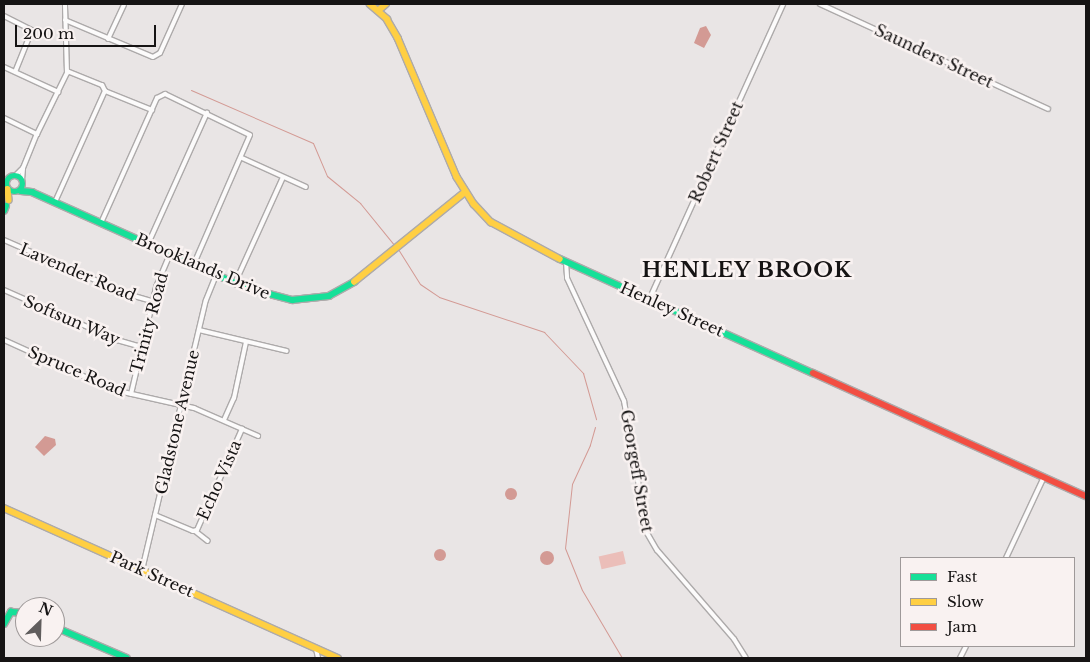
<!DOCTYPE html>
<style>
body{margin:0}
#map{position:relative;width:1090px;height:662px;overflow:hidden;background:#e9e5e5;font-family:"Libre Baskerville",serif}
div>[style]{position:absolute}
[style*='--x']{left:calc(var(--x)*1px);top:calc(var(--y)*1px);width:calc(var(--w)*1px);rotate:calc(var(--a)*1deg)}
.green>*{inset:0;background:#ebbeb9;transform-origin:0 0}
.water>*{inset:0;background:#d39a94}
.round{border-radius:50%}
.stream>*{height:1px;margin:-0.5px;padding:0 0.5px;transform-origin:0.5px;border-radius:0.5px;background:#d39a94}
.roads{filter:drop-shadow(1px 0 #adaaaa) drop-shadow(-1px 0 #adaaaa) drop-shadow(0 1px #adaaaa) drop-shadow(0 -1px #adaaaa)}
.street>*{height:4px;margin:-2px;padding:0 2px;transform-origin:2px;border-radius:2px;background:#fcfbfb}
.fast>*{height:5.5px;margin:-2.75px;padding:0 2.75px;transform-origin:2.75px;border-radius:2.75px;background:#16e098}
.fast>.ring{margin:-2.75px;padding:0;box-sizing:content-box;background:none;border:5.5px solid #16e098;border-radius:50%}
.slow>*{height:5.5px;margin:-2.75px;padding:0 2.75px;transform-origin:2.75px;border-radius:2.75px;background:#ffcf43}
.jam>*{height:5.5px;margin:-2.75px;padding:0 2.75px;transform-origin:2.75px;border-radius:2.75px;background:#f24e42}
span{translate:-50% -50%;white-space:nowrap;text-align:center;line-height:1.15;-webkit-text-stroke:5px #f9f2f1;paint-order:stroke}
.street-label{font-size:16px;color:#161414}
.district-label{font-size:21px;color:#161414;font-weight:700;letter-spacing:1px}
.frame{position:absolute;inset:0;border:5px solid #161414;pointer-events:none}
.legend{position:absolute;left:900px;top:557px;width:175px;height:90px;box-sizing:border-box;background:#f9f2f1;border:1px solid #9e9999;margin:0;padding:6px 9px;list-style:none;font-size:15px;color:#161414}
.legend li{display:flex;align-items:center;gap:10px;height:25px}
.legend b{width:25px;border:1px solid #9e9999}
.north{position:absolute;left:15px;top:597px;width:50px;height:50px;box-sizing:border-box;background:#f9f2f1;border:1px solid #9e9999;border-radius:50%;rotate:24deg;font-size:14px;font-weight:700;line-height:20px;text-align:center;color:#161414}
.north::after{content:'';display:block;margin:auto;width:18px;height:22px;background:#605d5d;clip-path:polygon(50% 0,100% 100%,50% 72%,0 100%)}
.scale{position:absolute;left:15px;top:25px;width:141px;height:22px;box-sizing:border-box;border:2px solid #161414;border-top:0;padding-left:6px;font-size:15px;line-height:18px;white-space:nowrap;color:#161414;-webkit-text-stroke:4px #f9f2f1;paint-order:stroke}
</style>
<div id="map">
<div class="green">
<div style="left:623px;top:551px;width:13px;height:25px;rotate:77deg"></div>
</div>
<div class="water">
<div style="clip-path:polygon(706px 26px,711px 35px,704px 48px,694px 43px,700px 28px)"></div>
<div style="clip-path:polygon(45px 436px,55px 439px,56px 445px,44px 456px,35px 447px)"></div>
<div class="round" style="left:505px;top:488px;width:12px;height:12px"></div>
<div class="round" style="left:434px;top:549px;width:12px;height:12px"></div>
<div class="round" style="left:540px;top:551px;width:14px;height:14px"></div>
</div>
<div class="stream">
<div style="--x:191;--y:90;--w:133;--a:23.5"></div>
<div style="--x:313;--y:143;--w:36;--a:67"></div>
<div style="--x:327;--y:176;--w:43;--a:39.3"></div>
<div style="--x:360;--y:203;--w:55;--a:50.9"></div>
<div style="--x:398;--y:249;--w:41;--a:57.8"></div>
<div style="--x:420;--y:284;--w:23;--a:34"></div>
<div style="--x:439;--y:297;--w:111;--a:18.4"></div>
<div style="--x:544;--y:332;--w:57;--a:46.4"></div>
<div style="--x:583;--y:373;--w:48;--a:74.2"></div>
<div style="--x:595;--y:427;--w:19;--a:106"></div>
<div style="--x:590;--y:445;--w:43;--a:114.8"></div>
<div style="--x:572;--y:484;--w:64;--a:96.2"></div>
<div style="--x:565;--y:548;--w:45;--a:68"></div>
<div style="--x:582;--y:590;--w:79;--a:59.5"></div>
</div>
<div class="roads">
<div class="street">
<div style="--x:820;--y:4;--w:251;--a:24.7"></div>
<div style="--x:4;--y:16;--w:31;--a:27"></div>
<div style="--x:32;--y:30;--w:45;--a:112"></div>
<div style="--x:65;--y:20;--w:95;--a:22.8"></div>
<div style="--x:153;--y:57;--w:8;--a:-30"></div>
<div style="--x:160;--y:53;--w:54;--a:-65.8"></div>
<div style="--x:108;--y:39;--w:38;--a:-65"></div>
<div style="--x:4;--y:67;--w:60;--a:24.8"></div>
<div style="--x:67;--y:71;--w:38;--a:22"></div>
<div style="--x:102;--y:85;--w:7;--a:63"></div>
<div style="--x:105;--y:91;--w:51;--a:22"></div>
<div style="--x:4;--y:118;--w:37;--a:26"></div>
<div style="--x:242;--y:158;--w:70;--a:24.4"></div>
<div style="--x:15;--y:176;--w:11;--a:-45"></div>
<div style="--x:22;--y:180;--w:12;--a:-85"></div>
<div style="--x:23;--y:168;--w:37;--a:-68"></div>
<div style="--x:37;--y:134;--w:68;--a:-63.8"></div>
<div style="--x:67;--y:73;--w:69;--a:-91.7"></div>
<div style="--x:55;--y:202;--w:122;--a:-65.8"></div>
<div style="--x:101;--y:223;--w:137;--a:-65.9"></div>
<div style="--x:157;--y:98;--w:9;--a:-27"></div>
<div style="--x:165;--y:94;--w:94;--a:25.8"></div>
<div style="--x:250;--y:135;--w:141;--a:113.5"></div>
<div style="--x:4;--y:240;--w:134;--a:23.7"></div>
<div style="--x:127;--y:294;--w:26;--a:16"></div>
<div style="--x:148;--y:244;--w:144;--a:-65.8"></div>
<div style="--x:566;--y:262;--w:16;--a:86"></div>
<div style="--x:567;--y:278;--w:136;--a:65.1"></div>
<div style="--x:624;--y:401;--w:134;--a:80.1"></div>
<div style="--x:647;--y:533;--w:20;--a:60"></div>
<div style="--x:657;--y:550;--w:118;--a:49.1"></div>
<div style="--x:734;--y:639;--w:22;--a:58"></div>
<div style="--x:235;--y:283;--w:116;--a:-65.6"></div>
<div style="--x:4;--y:290;--w:124;--a:23.9"></div>
<div style="--x:117;--y:340;--w:26;--a:16"></div>
<div style="--x:649;--y:300;--w:325;--a:-65.6"></div>
<div style="--x:199;--y:330;--w:90;--a:13.4"></div>
<div style="--x:4;--y:340;--w:121;--a:24.4"></div>
<div style="--x:114;--y:390;--w:82;--a:12.7"></div>
<div style="--x:194;--y:408;--w:70;--a:23.6"></div>
<div style="--x:131;--y:394;--w:110;--a:-76.8"></div>
<div style="--x:156;--y:287;--w:36;--a:-67"></div>
<div style="--x:224;--y:420;--w:24;--a:-66"></div>
<div style="--x:234;--y:398;--w:57;--a:-77.9"></div>
<div style="--x:155;--y:515;--w:41;--a:22.8"></div>
<div style="--x:193;--y:531;--w:4;--a:-14"></div>
<div style="--x:197;--y:530;--w:111;--a:-66"></div>
<div style="--x:195;--y:531;--w:16;--a:38"></div>
<div style="--x:1006;--y:558;--w:89;--a:-64.9"></div>
<div style="--x:142;--y:570;--w:277;--a:-76.7"></div>
<div style="--x:206;--y:300;--w:27;--a:-68"></div>
<div style="--x:316;--y:649;--w:9;--a:77"></div>
<div style="--x:960;--y:658;--w:13;--a:-63"></div>
</div>
<div class="fast">
<div class="ring" style="left:7px;top:176px;width:10.5px;height:10.5px"></div>
<div style="--x:21;--y:191;--w:11;--a:5"></div>
<div style="--x:32;--y:192;--w:235;--a:24.1"></div>
<div style="--x:247;--y:288;--w:47;--a:14.9"></div>
<div style="--x:292;--y:300;--w:37;--a:-6"></div>
<div style="--x:329;--y:296;--w:29;--a:-29"></div>
<div style="--x:4;--y:211;--w:5;--a:-68"></div>
<div style="--x:560;--y:259;--w:277;--a:24.3"></div>
<div style="--x:4;--y:624;--w:14;--a:-60"></div>
<div style="--x:11;--y:612;--w:14;--a:4"></div>
<div style="--x:55;--y:627;--w:78;--a:23.3"></div>
</div>
<div class="slow">
<div style="--x:370;--y:4;--w:23;--a:41"></div>
<div style="--x:387;--y:19;--w:22;--a:60"></div>
<div style="--x:398;--y:38;--w:151;--a:67"></div>
<div style="--x:457;--y:177;--w:32;--a:58"></div>
<div style="--x:474;--y:204;--w:25;--a:47"></div>
<div style="--x:491;--y:222;--w:78;--a:28.2"></div>
<div style="--x:379;--y:10;--w:9;--a:-41"></div>
<div style="--x:8;--y:189;--w:11;--a:85"></div>
<div style="--x:354;--y:282;--w:143;--a:-39"></div>
<div style="--x:4;--y:508;--w:366;--a:24.2"></div>
</div>
<div class="jam">
<div style="--x:813;--y:373;--w:299;--a:24.3"></div>
</div>
</div>
<div class="street-label">
<span style="left:934px;top:56px;rotate:25deg">Saunders Street</span>
<span style="left:716px;top:152px;rotate:-66deg">Robert Street</span>
<span style="left:203px;top:266px;rotate:23deg">Brooklands Drive</span>
<span style="left:78px;top:272px;rotate:23deg">Lavender Road</span>
<span style="left:672px;top:309px;rotate:24deg">Henley Street</span>
<span style="left:72px;top:320px;rotate:23deg">Softsun Way</span>
<span style="left:149px;top:323px;rotate:-75deg">Trinity Road</span>
<span style="left:77px;top:371px;rotate:23deg">Spruce Road</span>
<span style="left:177px;top:422px;rotate:-77deg">Gladstone Avenue</span>
<span style="left:637px;top:471px;rotate:80deg">Georgeff Street</span>
<span style="left:219px;top:480px;rotate:-66deg">Echo Vista</span>
<span style="left:152px;top:574px;rotate:24deg">Park Street</span>
</div>
<div class="district-label">
<span style="left:747px;top:270px">HENLEY BROOK</span>
</div>
<div class="frame"></div>
<ul class="legend">
<li><b style="height:6px;background:#16e098"></b>Fast</li>
<li><b style="height:6px;background:#ffcf43"></b>Slow</li>
<li><b style="height:6px;background:#f24e42"></b>Jam</li>
</ul>
<div class="north">N</div>
<div class="scale">200 m</div>
</div>
